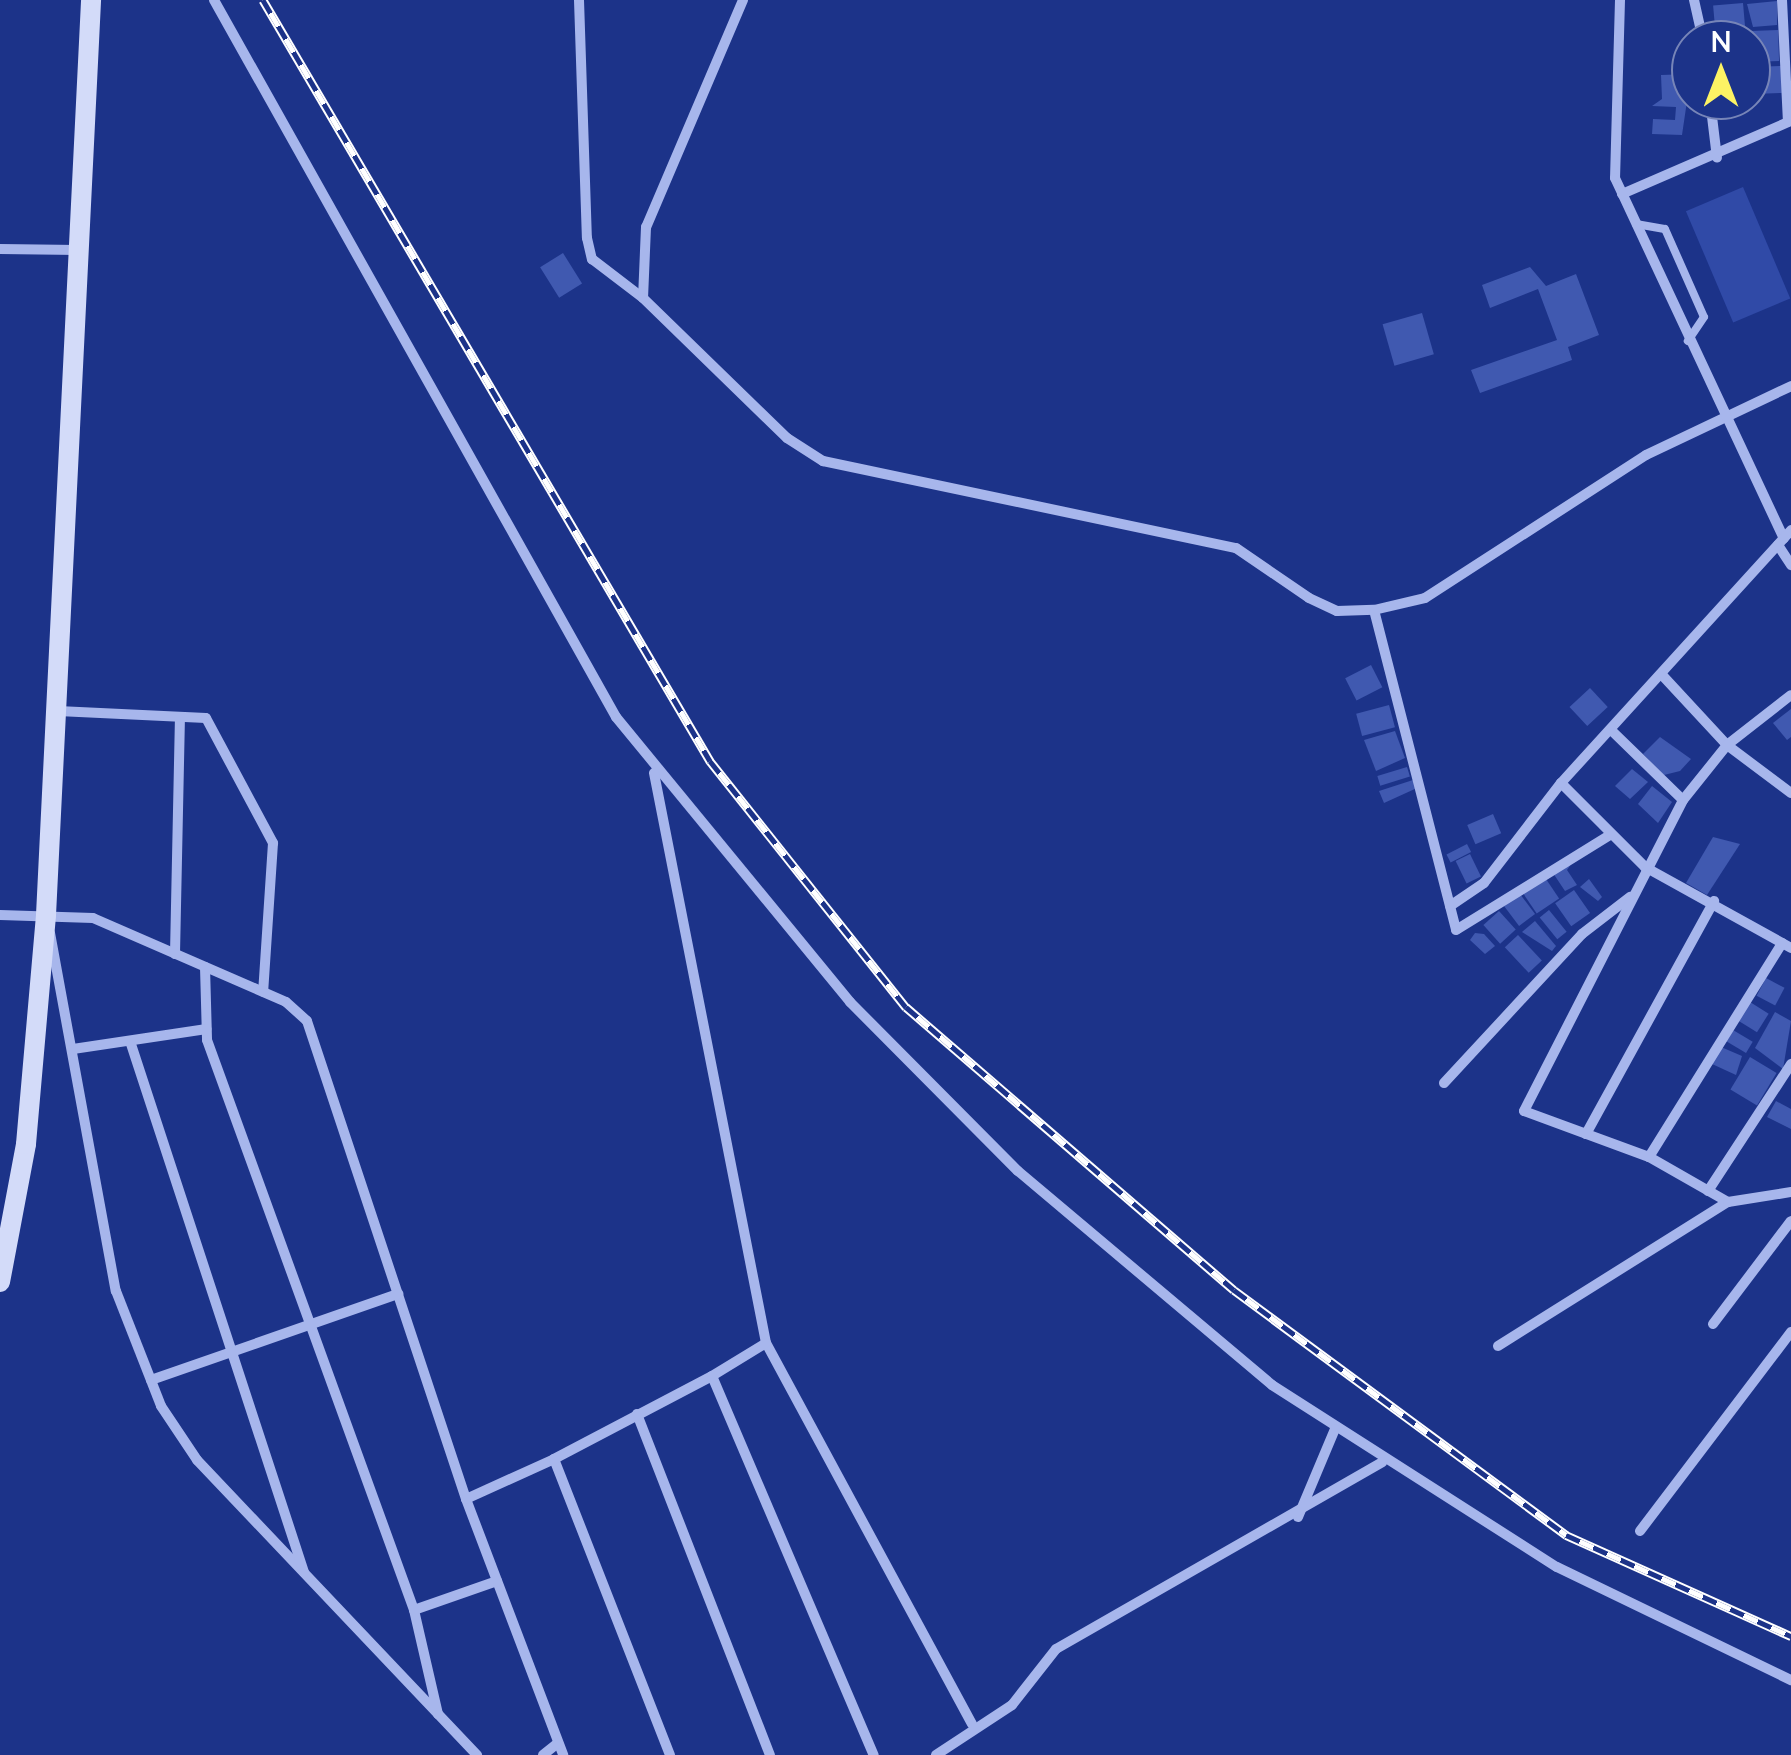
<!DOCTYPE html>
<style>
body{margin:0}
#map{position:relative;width:1791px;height:1755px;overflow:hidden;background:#1c3389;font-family:Mulish,sans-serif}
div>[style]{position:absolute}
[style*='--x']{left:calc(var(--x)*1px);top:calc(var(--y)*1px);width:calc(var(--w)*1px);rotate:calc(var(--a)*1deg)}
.green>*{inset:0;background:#304aa7;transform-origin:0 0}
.building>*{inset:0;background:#4059b0;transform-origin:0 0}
.lane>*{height:8px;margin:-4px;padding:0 4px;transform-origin:4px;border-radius:4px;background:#a7b6ec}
.street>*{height:10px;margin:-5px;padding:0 5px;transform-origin:5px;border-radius:5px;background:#a7b6ec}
.secondary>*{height:20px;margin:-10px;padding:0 10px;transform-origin:10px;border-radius:10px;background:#d3dbf9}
.rail>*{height:9px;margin-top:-4.5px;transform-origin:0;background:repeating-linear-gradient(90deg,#1c3389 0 15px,#fff 0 30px);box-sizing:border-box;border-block:2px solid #fff}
span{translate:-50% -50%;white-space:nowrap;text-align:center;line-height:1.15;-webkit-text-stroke:8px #1c3389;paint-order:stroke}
.north{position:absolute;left:1671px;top:20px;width:100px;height:100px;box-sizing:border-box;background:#1c3389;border:2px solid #7785b8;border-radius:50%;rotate:0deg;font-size:28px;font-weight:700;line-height:40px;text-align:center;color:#fff}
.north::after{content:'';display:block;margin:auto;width:35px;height:45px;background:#fcf364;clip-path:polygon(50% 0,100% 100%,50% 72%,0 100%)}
</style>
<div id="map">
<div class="green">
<div style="left:1743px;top:187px;width:121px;height:62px;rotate:67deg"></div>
</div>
<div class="building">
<div style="clip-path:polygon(1777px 1px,1777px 25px,1753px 27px,1747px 4px)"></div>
<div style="left:1743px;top:3px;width:24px;height:30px;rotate:85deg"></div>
<div style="left:1778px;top:30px;width:31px;height:27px;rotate:88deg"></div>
<div style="left:1781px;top:66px;width:27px;height:28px;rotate:88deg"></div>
<div style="clip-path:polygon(1691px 74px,1682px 135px,1652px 134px,1653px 119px,1675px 120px,1676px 107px,1652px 106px,1662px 99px,1661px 75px)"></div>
<div style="left:563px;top:253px;width:36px;height:27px;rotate:58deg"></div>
<div style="clip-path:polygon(1530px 267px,1546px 286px,1576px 274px,1599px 335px,1568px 347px,1572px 360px,1480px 393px,1471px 370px,1557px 340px,1538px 289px,1490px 308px,1482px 285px)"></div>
<div style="left:1422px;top:313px;width:43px;height:41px;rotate:74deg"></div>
<div style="left:1371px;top:665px;width:25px;height:29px;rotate:63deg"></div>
<div style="left:1590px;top:688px;width:26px;height:28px;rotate:47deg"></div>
<div style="left:1389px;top:705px;width:23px;height:34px;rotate:75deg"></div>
<div style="clip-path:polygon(1791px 709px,1791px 737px,1787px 740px,1773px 723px)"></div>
<div style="clip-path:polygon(1395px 731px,1405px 758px,1376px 771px,1364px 740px)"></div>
<div style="clip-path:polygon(1660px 737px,1691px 759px,1680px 771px,1664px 775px,1643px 754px)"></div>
<div style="left:1407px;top:767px;width:10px;height:31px;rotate:73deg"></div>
<div style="clip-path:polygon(1632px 769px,1648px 782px,1630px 799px,1615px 786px)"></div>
<div style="clip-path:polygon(1413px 780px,1417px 788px,1384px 803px,1379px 791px)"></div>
<div style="clip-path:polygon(1652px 786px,1672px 802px,1658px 823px,1638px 804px)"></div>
<div style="left:1493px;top:814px;width:21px;height:28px;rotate:67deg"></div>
<div style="clip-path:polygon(1713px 837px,1740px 844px,1707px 895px,1686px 883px)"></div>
<div style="left:1467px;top:844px;width:9px;height:23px;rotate:63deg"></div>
<div style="left:1470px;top:854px;width:25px;height:16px;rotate:64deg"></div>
<div style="clip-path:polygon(1574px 860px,1567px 870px,1577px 885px,1565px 891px,1553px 873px)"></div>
<div style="left:1544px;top:876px;width:27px;height:27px;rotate:56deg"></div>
<div style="clip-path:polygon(1589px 879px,1602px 897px,1598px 901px,1580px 887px)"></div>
<div style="left:1574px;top:890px;width:28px;height:23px;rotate:55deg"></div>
<div style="left:1520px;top:894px;width:25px;height:20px;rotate:53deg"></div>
<div style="left:1549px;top:910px;width:28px;height:12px;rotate:51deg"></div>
<div style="left:1499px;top:911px;width:25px;height:21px;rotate:48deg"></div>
<div style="clip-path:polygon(1535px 921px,1556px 946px,1552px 951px,1522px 932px)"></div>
<div style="clip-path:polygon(1475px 933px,1484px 934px,1495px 946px,1485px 954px,1470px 940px)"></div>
<div style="left:1518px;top:935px;width:35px;height:18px;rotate:47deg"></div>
<div style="left:1766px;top:978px;width:21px;height:20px;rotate:28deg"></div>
<div style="left:1750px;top:1002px;width:22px;height:22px;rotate:32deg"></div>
<div style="clip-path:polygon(1775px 1012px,1791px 1021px,1783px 1069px,1755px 1048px)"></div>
<div style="left:1733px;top:1030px;width:23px;height:13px;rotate:31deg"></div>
<div style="clip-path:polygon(1721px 1047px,1742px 1056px,1736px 1075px,1712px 1064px)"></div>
<div style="left:1750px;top:1057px;width:31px;height:38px;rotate:31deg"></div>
<div style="clip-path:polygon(1776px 1101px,1791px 1109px,1791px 1129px,1767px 1117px)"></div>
</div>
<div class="lane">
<div style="--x:1636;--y:224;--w:29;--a:10"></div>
<div style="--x:1665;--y:229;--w:96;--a:66.1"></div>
<div style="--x:1704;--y:317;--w:29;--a:124"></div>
</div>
<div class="street">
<div style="--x:214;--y:0;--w:822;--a:60.72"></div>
<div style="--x:616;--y:717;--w:369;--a:50.6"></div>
<div style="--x:850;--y:1002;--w:238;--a:45.2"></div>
<div style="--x:1018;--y:1171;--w:332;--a:40.1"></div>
<div style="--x:1272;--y:1385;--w:338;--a:32.6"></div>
<div style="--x:1557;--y:1567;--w:260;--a:25.8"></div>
<div style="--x:579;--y:0;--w:238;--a:88.1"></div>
<div style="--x:587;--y:238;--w:22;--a:77"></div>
<div style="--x:592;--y:259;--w:64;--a:37.4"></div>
<div style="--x:743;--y:0;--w:247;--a:113.1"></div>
<div style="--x:646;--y:227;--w:71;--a:92.4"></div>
<div style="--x:643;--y:298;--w:201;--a:44.2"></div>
<div style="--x:787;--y:438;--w:43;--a:32.6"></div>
<div style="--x:823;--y:461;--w:422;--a:11.9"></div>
<div style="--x:1236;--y:548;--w:88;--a:34.4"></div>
<div style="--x:1309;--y:598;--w:31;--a:25"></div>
<div style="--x:1337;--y:611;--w:37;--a:-2"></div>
<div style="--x:1374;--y:610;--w:52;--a:-13.2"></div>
<div style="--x:1425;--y:598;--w:263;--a:-32.9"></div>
<div style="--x:1646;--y:455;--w:161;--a:-25.4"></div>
<div style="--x:1620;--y:0;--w:178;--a:91.6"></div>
<div style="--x:1615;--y:178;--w:398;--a:64.9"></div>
<div style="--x:1694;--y:0;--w:41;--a:77.3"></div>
<div style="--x:1782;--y:0;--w:122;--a:87.2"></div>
<div style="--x:1710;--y:100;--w:58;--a:83.1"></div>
<div style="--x:1622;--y:194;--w:184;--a:-23.4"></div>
<div style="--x:0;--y:249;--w:78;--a:0.7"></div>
<div style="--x:1778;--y:545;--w:24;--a:57"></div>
<div style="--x:1374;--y:610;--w:330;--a:75.6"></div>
<div style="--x:1456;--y:930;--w:179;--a:-31.7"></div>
<div style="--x:1663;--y:676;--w:94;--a:47.2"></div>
<div style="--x:1727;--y:745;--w:80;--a:36.9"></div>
<div style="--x:58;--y:711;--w:148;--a:2.7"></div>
<div style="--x:206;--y:718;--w:142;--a:61.8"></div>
<div style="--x:273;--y:843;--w:149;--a:93.8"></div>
<div style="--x:1611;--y:730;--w:100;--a:44.2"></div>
<div style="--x:654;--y:773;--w:581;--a:78.88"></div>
<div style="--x:766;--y:1343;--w:433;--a:61.6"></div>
<div style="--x:1561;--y:783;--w:119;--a:45"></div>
<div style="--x:1645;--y:867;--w:167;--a:29"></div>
<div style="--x:1450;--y:906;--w:41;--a:-34.1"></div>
<div style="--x:1484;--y:883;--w:126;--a:-52.4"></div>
<div style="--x:1561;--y:783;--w:342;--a:-47.7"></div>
<div style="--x:0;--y:915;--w:93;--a:1.8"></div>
<div style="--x:93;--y:918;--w:210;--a:23.5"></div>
<div style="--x:286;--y:1002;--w:28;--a:42"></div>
<div style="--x:307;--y:1021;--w:504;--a:71.6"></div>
<div style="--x:466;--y:1499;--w:274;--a:69.2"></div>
<div style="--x:50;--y:933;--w:364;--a:79.6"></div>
<div style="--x:116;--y:1291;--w:123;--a:68.6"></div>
<div style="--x:161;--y:1406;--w:65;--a:56.3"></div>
<div style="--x:197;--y:1460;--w:407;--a:46.5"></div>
<div style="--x:175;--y:954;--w:237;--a:-88.8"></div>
<div style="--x:205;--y:967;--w:73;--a:88.4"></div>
<div style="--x:207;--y:1040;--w:606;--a:70.04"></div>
<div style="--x:414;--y:1610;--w:107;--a:77"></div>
<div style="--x:130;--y:1041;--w:559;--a:71.86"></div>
<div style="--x:73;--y:1049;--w:135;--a:-8.5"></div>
<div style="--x:1444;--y:1083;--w:203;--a:-47.2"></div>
<div style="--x:1582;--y:934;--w:61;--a:-37.6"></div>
<div style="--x:1586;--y:1134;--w:266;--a:-61.2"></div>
<div style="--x:1649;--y:1157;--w:252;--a:-58.1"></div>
<div style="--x:1708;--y:1191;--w:152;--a:-56.8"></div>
<div style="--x:1728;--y:1202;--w:91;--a:-150.3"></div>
<div style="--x:1649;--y:1157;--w:133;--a:-159.8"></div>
<div style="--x:1524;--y:1111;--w:349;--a:-62.9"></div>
<div style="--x:1683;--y:800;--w:70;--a:-51.3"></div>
<div style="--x:1727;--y:745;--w:81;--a:-38"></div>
<div style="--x:1713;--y:1324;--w:129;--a:-52.9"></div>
<div style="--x:1498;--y:1346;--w:271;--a:-32.1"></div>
<div style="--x:1728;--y:1202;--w:64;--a:-9"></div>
<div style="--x:712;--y:1376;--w:63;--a:-31.4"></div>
<div style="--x:151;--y:1380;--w:262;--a:-19.2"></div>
<div style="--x:637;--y:1414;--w:366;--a:68.7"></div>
<div style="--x:466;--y:1499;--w:97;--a:-24.4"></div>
<div style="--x:1298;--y:1517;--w:95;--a:-67.2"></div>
<div style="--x:1640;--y:1531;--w:250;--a:-52.8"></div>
<div style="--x:414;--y:1610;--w:88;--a:-19.3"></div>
<div style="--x:543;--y:1755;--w:19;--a:-39"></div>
<div style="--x:670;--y:1755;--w:318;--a:-111.4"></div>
<div style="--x:554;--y:1459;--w:178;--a:-27.7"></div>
<div style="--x:712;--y:1376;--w:412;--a:66.9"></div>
<div style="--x:936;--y:1755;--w:91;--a:-33.3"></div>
<div style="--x:1012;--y:1705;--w:71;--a:-51.8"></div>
<div style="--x:1056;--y:1649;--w:376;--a:-29.8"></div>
</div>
<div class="secondary">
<div style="--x:0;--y:1282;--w:140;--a:-79.3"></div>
<div style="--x:26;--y:1144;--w:230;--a:-85"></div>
<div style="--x:46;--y:915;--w:916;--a:-87.18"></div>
</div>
<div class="rail">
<div style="--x:263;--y:0;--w:883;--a:59.57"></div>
<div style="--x:710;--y:761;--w:315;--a:51.5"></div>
<div style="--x:906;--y:1007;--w:433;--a:40.8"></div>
<div style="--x:1234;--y:1290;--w:413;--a:36.4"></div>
<div style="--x:1566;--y:1535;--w:247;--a:24.2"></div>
</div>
<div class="north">N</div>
</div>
